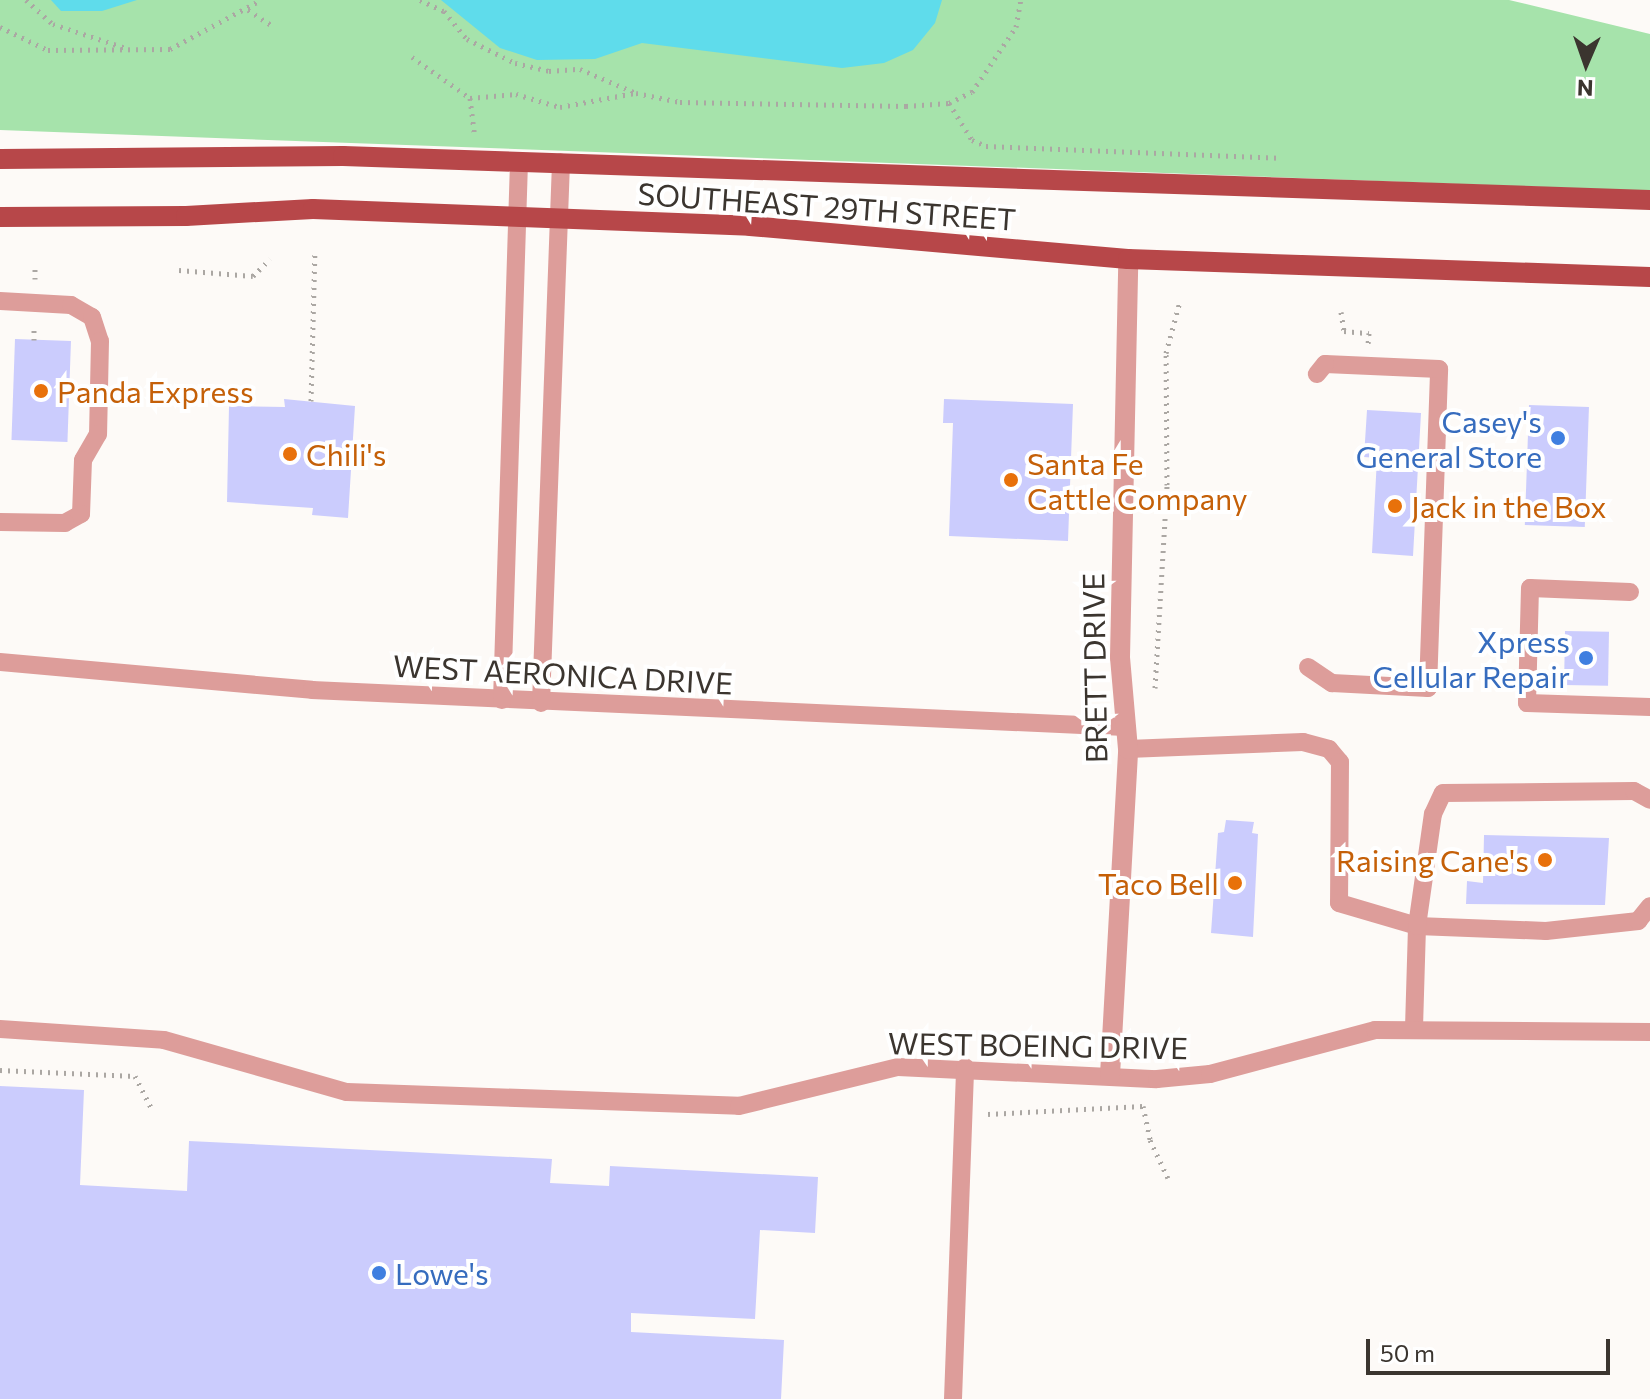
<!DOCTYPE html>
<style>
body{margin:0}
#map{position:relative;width:1650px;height:1399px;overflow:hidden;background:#fdfaf7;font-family:Commissioner,sans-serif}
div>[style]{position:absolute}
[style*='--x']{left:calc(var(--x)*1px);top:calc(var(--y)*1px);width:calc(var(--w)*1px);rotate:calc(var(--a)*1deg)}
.green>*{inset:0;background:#a6e3ab}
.water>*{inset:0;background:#5fdceb}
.building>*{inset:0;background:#cbccfd;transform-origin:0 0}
.path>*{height:5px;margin-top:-2.5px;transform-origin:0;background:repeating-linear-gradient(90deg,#aba7a3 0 2px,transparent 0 8px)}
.service>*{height:18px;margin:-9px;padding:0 9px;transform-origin:9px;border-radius:9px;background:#dd9d9a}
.minor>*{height:20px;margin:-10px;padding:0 10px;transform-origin:10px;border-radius:10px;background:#dd9d9a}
.primary>*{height:20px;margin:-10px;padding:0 10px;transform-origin:10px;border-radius:10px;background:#b74749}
.dots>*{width:22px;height:22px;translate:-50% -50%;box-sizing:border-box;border:4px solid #fff;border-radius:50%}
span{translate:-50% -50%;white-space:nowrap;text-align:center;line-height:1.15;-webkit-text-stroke:8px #fff;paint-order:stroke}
.street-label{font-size:30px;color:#3b352f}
.food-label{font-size:30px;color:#c56008}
.left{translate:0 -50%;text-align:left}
.right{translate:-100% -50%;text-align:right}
.shop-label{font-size:30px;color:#366cbe}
.north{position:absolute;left:1546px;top:24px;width:80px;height:80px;-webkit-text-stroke:6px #fff;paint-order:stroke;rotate:182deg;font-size:22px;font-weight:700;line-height:32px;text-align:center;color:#3b352f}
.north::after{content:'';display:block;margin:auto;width:28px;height:36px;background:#3b352f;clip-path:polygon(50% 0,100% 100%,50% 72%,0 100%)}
.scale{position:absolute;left:1366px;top:1339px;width:244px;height:36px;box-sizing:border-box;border:4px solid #3b352f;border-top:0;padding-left:10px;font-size:24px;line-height:28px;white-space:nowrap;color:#3b352f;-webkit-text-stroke:6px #fff;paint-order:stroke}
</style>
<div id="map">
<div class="green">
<div style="clip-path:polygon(0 0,1509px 0,1650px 34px,1650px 191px,0 130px)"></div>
</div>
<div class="water">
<div style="clip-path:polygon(51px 0,137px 0,102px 11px,61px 11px)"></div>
<div style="clip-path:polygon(441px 0,942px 0,935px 23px,913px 50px,884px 63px,842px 68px,642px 43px,595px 59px,537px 60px,500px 48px)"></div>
</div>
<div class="building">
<div style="left:15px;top:339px;width:56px;height:101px;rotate:2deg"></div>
<div style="clip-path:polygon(284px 399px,355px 406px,348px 518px,312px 515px,313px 508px,227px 502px,229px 406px,285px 407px)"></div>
<div style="clip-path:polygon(944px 399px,1073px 404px,1068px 541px,949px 536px,953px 423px,943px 423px)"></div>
<div style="left:1529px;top:405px;width:60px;height:120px;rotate:2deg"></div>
<div style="clip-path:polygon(1367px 410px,1421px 413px,1413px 556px,1372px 553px,1377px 458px,1364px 457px)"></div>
<div style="left:1565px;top:631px;width:44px;height:54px;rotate:1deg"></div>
<div style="clip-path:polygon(1226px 820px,1254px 822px,1252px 833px,1258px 834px,1253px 937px,1211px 933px,1218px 833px,1224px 832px)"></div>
<div style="clip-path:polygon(1484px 835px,1609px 838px,1605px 905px,1466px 904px,1467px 881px,1483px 883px)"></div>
<div style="clip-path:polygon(0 1086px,84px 1090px,80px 1185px,187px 1191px,189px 1141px,552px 1159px,550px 1183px,609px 1186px,610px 1166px,818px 1177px,815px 1233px,760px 1230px,755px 1319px,631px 1313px,631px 1332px,784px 1340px,781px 1399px,0 1399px)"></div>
</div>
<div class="path">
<div style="--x:26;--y:0;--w:36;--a:42"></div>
<div style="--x:53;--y:24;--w:77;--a:18.2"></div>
<div style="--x:420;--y:0;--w:26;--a:25"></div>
<div style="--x:444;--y:11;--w:36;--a:51"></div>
<div style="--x:467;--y:39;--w:54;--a:26.6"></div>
<div style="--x:515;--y:63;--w:35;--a:13"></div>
<div style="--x:549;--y:71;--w:31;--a:-4"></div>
<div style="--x:580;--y:69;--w:61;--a:23.2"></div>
<div style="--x:636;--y:93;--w:45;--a:11.6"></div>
<div style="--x:680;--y:102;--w:226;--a:1"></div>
<div style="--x:906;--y:106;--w:43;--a:-4"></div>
<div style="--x:949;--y:103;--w:25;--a:-26"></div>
<div style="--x:972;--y:92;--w:78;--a:-55.9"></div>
<div style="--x:1016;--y:27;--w:27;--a:-80"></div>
<div style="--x:248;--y:10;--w:27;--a:33"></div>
<div style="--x:0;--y:27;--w:53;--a:25.6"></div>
<div style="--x:48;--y:50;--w:122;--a:-0.5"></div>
<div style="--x:170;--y:49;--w:103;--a:-28.3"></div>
<div style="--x:412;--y:57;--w:71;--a:35.3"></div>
<div style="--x:470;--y:98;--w:46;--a:-5"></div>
<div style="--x:516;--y:94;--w:46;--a:16.5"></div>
<div style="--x:560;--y:107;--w:76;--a:-10.6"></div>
<div style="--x:470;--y:98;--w:38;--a:83"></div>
<div style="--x:949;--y:103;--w:44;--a:58.1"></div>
<div style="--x:972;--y:140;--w:15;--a:23"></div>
<div style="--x:986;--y:146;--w:295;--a:2.3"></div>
<div style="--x:179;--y:270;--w:74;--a:4.6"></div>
<div style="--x:253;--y:276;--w:24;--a:-45"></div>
<div style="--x:35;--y:279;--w:15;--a:-90"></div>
<div style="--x:1341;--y:312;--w:19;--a:81"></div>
<div style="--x:1344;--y:331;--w:25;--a:5"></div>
<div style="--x:1369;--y:333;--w:11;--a:95"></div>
<div style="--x:34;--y:340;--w:15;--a:-90"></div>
<div style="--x:311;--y:401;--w:150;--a:-88.5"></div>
<div style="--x:1155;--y:688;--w:203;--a:-86.6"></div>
<div style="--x:1167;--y:485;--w:132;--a:-90.4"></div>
<div style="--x:1166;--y:353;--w:54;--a:-74.9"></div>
<div style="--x:0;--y:1070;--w:135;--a:2.5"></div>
<div style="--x:135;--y:1076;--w:39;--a:63"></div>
<div style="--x:988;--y:1114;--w:155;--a:-3"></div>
<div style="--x:1143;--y:1106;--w:35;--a:78"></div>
<div style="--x:1150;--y:1140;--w:42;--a:64.7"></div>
</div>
<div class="service">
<div style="--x:0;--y:301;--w:71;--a:3.2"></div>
<div style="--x:71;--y:305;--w:24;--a:30"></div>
<div style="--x:92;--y:317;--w:25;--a:72"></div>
<div style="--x:100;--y:341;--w:93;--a:91.2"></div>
<div style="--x:98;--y:434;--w:30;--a:120"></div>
<div style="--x:83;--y:460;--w:54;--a:92.1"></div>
<div style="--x:81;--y:514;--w:18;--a:151"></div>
<div style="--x:65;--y:523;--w:65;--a:-179.1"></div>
<div style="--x:1630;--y:592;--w:100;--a:-177.7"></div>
<div style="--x:1530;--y:588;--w:115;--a:91.5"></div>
<div style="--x:1527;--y:703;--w:123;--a:1.9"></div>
<div style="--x:0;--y:662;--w:313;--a:5.1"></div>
<div style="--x:312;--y:690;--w:814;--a:2.61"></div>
<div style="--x:1308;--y:667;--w:29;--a:34"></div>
<div style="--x:1332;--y:683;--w:96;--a:3"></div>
<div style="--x:1428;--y:688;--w:319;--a:-88"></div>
<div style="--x:1439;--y:369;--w:114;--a:-177.5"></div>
<div style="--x:1325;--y:364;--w:13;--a:129"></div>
<div style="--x:502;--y:700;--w:539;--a:-88.19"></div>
<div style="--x:541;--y:703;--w:541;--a:-87.88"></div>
<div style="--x:1128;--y:749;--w:175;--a:-2.3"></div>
<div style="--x:1303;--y:742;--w:27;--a:15"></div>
<div style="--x:1329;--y:749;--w:17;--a:50"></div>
<div style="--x:1340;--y:762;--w:141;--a:90.4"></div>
<div style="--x:1339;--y:903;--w:81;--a:16.4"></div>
<div style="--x:1417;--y:926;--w:129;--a:2.2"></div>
<div style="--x:1546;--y:931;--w:93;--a:-6.2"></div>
<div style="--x:1638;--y:921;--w:19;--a:-51"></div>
<div style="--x:1414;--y:1028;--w:102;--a:-88.3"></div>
<div style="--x:1417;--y:926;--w:113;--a:-81.9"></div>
<div style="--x:1433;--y:814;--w:23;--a:-65"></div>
<div style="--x:1443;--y:793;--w:191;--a:-0.6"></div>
<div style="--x:1634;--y:791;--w:18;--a:29"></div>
<div style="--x:0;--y:1029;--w:164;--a:3.8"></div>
<div style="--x:164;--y:1040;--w:190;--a:15.9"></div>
<div style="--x:347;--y:1092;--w:392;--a:2"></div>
<div style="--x:739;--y:1106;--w:164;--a:-13.8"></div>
<div style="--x:898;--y:1067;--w:259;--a:2.7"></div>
<div style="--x:1157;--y:1079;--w:53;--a:-5.4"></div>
<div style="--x:1210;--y:1074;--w:171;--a:-14.9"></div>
<div style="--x:1375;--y:1030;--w:275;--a:0.4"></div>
<div style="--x:953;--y:1399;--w:332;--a:-87.9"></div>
</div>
<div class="minor">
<div style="--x:1110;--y:1075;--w:326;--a:-86.8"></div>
<div style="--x:1128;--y:749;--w:92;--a:-95"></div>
<div style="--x:1120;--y:657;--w:398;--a:-88.8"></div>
</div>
<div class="primary">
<div style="--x:0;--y:159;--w:343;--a:-0.5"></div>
<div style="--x:343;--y:156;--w:1308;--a:1.93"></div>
<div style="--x:0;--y:217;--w:186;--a:-0.3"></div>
<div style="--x:186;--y:216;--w:127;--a:-3.2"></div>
<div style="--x:313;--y:209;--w:437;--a:2.2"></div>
<div style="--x:750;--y:226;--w:379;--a:5"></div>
<div style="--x:1128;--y:259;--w:522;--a:1.97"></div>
</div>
<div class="dots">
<div style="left:41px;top:391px;background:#e8710a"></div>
<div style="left:1558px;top:438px;background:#3f7fe0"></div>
<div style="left:290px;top:454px;background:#e8710a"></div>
<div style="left:1011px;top:480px;background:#e8710a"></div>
<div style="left:1395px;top:506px;background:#e8710a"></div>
<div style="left:1586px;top:658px;background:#3f7fe0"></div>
<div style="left:1545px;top:860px;background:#e8710a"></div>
<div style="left:1235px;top:883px;background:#e8710a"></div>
<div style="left:379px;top:1273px;background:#3f7fe0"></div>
</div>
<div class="street-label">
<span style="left:827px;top:206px;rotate:4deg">SOUTHEAST 29TH STREET</span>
<span style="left:1094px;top:668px;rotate:-91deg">BRETT DRIVE</span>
<span style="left:563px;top:674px;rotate:3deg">WEST AERONICA DRIVE</span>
<span style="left:1038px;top:1045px;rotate:1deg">WEST BOEING DRIVE</span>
</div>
<div class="food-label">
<span class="left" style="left:57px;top:391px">Panda Express</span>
<span class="left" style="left:306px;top:454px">Chili's</span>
<span class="left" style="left:1027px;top:480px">Santa Fe<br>Cattle Company</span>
<span class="left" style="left:1411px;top:506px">Jack in the Box</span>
<span class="right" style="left:1529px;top:860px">Raising Cane's</span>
<span class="right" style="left:1219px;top:883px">Taco Bell</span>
</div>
<div class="shop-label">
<span class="right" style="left:1542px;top:438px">Casey's<br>General Store</span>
<span class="right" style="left:1570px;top:658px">Xpress<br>Cellular Repair</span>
<span class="left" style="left:395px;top:1273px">Lowe's</span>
</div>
<div class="north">N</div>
<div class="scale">50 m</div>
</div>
